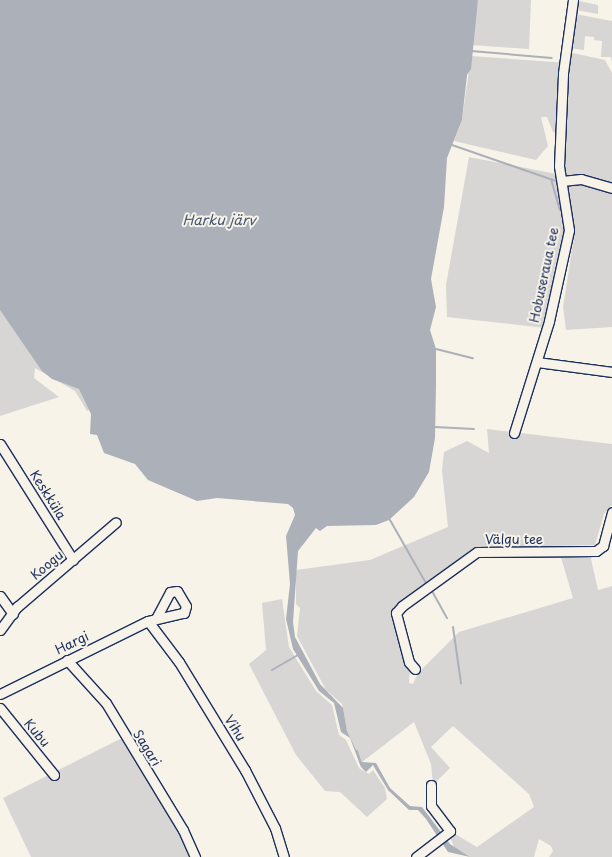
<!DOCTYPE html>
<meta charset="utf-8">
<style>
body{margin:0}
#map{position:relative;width:612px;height:857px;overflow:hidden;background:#f7f3e8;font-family:"Playpen Sans",sans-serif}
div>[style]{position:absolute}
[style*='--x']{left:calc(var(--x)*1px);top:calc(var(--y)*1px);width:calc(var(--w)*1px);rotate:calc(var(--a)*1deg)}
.green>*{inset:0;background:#d7d6d4}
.water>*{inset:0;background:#acb0b9}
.stream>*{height:2px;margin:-1px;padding:0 1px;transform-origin:1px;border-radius:1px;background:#acb0b9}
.roads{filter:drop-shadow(1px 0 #1b2f5e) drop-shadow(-1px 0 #1b2f5e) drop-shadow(0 1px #1b2f5e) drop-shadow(0 -1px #1b2f5e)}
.minor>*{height:9px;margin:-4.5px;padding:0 4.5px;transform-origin:4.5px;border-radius:4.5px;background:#f7f3e8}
span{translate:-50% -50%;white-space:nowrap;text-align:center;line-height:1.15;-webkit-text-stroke:4px #f7f3e8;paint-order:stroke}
.street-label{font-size:13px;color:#1b2f5e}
.water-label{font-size:14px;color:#465679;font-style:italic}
</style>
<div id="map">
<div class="green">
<div style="clip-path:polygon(478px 0,531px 0,529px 49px,471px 45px)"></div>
<div style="clip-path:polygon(575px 0,598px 5px,598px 14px,576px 10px)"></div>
<div style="clip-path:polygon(575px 14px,612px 21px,612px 63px,611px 57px,601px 57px,602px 41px,594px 40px,594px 37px,585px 36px,584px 50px,569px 48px)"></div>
<div style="clip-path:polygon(568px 52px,605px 60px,612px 73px,612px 327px,566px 330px,563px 307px,574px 237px,563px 166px,564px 136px,553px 132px,547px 117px,541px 117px,548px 146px,536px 160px,454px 141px,462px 120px,471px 56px,567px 63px)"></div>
<div style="clip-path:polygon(469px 157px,557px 174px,567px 230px,545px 328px,447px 317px,446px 285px)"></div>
<div style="clip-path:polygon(4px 306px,68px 359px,92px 409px,87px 411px,75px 391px,35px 368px,34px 378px,59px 397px,0 416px,0 311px)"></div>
<div style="clip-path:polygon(487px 429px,612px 444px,612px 505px,604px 514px,595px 545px,482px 547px,464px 556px,397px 607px,410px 669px,409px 683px,413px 684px,418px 673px,459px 632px,573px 598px,560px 554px,590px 554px,598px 590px,612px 586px,612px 857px,549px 857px,553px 851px,551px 846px,539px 839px,534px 857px,470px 857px,454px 847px,450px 837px,455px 834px,477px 847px,534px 807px,529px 794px,453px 726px,431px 747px,450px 768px,433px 785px,431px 764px,414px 722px,362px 762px,347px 731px,342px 704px,326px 690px,297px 636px,300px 608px,296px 604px,296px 570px,370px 560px,448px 527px,442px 470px,444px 452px,467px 441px,489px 453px)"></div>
<div style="clip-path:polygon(282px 599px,289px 647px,316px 691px,332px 705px,339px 735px,346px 740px,359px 768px,369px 774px,373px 770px,385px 788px,387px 799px,367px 817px,340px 792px,325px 791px,296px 755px,249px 664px,266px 650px,262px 603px)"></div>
<div style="clip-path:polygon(124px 737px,192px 857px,31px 857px,3px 798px)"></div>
</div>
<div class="water">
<div style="clip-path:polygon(0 0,478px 0,471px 69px,467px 75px,462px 120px,447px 158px,444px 207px,431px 279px,436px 307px,430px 330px,436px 349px,436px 385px,435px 438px,429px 472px,414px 497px,389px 520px,376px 525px,327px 526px,320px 531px,316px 528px,298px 551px,293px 622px,295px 637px,320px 684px,343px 708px,347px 731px,362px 762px,376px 763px,390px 788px,410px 806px,422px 807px,450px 844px,470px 857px,448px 852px,426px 819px,418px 810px,409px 810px,389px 791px,373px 765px,366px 772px,361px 767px,350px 738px,341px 732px,334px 703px,319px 691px,293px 649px,286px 619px,290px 584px,286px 536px,295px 515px,293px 508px,288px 504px,217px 498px,197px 501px,148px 480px,135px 464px,104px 453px,97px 435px,90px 434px,91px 414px,79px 389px,52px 379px,42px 371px,0 310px)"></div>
</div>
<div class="stream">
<div style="--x:471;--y:51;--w:81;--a:4.9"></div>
<div style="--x:452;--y:145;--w:110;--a:19.1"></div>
<div style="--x:551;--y:179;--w:32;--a:74"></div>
<div style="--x:436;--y:349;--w:38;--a:14"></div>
<div style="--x:435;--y:427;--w:39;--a:3"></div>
<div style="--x:390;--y:520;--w:73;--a:60.3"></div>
<div style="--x:432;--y:591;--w:31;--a:61"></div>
<div style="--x:453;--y:627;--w:57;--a:81.9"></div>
<div style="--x:272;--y:670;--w:30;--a:-30"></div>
<div style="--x:357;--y:751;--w:14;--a:73"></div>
<div style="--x:376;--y:768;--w:26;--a:59"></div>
</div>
<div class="roads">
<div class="minor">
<div style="--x:562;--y:181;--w:19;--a:-6"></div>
<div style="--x:581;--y:179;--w:32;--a:16"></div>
<div style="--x:537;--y:362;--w:76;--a:7.6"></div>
<div style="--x:514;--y:433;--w:117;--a:-72.6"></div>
<div style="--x:549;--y:321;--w:93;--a:-77.6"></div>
<div style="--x:569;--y:230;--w:65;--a:-98.9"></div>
<div style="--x:559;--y:166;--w:93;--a:-87.5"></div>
<div style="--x:563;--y:73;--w:74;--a:-82.2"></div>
<div style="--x:0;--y:444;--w:137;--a:57.8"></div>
<div style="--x:0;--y:596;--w:22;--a:54"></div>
<div style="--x:148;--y:621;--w:51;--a:52.9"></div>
<div style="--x:179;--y:662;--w:127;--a:58.6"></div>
<div style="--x:245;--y:770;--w:65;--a:62.7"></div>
<div style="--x:275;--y:828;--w:30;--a:73"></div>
<div style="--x:0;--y:630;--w:29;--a:-54"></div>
<div style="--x:17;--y:607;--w:130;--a:-40.6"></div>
<div style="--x:67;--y:660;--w:58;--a:47.8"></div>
<div style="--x:106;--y:703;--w:149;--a:58.8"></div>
<div style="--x:183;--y:830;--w:30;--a:66"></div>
<div style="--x:415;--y:669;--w:9;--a:-131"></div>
<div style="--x:409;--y:662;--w:51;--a:-104.9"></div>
<div style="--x:396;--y:613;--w:9;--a:-49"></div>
<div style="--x:402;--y:606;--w:92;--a:-35.8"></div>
<div style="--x:477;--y:552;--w:119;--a:-0.5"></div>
<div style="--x:596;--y:551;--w:9;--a:-36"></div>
<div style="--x:603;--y:546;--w:35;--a:-75"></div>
<div style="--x:0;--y:694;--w:165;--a:-26.3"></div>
<div style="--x:148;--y:621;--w:37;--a:-13"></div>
<div style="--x:184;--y:613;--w:7;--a:-74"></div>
<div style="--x:186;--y:606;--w:17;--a:-121"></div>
<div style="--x:177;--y:591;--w:7;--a:172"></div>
<div style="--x:170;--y:592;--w:30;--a:118"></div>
<div style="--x:0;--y:708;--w:86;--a:51.1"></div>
<div style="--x:416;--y:857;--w:43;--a:-37.4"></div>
<div style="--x:450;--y:831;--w:31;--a:-127"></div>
<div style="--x:431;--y:806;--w:21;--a:-90"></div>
</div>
</div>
<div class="street-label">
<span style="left:544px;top:275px;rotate:-78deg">Hobuseraua tee</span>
<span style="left:48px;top:495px;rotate:58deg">Keskküla</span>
<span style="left:514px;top:539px">Välgu tee</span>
<span style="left:47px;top:565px;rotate:-40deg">Koogu</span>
<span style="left:72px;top:643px;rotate:-26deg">Hargi</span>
<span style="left:235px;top:728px;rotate:58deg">Vihu</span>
<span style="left:37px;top:733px;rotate:50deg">Kubu</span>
<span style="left:147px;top:748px;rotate:58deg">Sagari</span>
</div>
<div class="water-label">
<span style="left:219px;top:220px">Harku järv</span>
</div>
</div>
